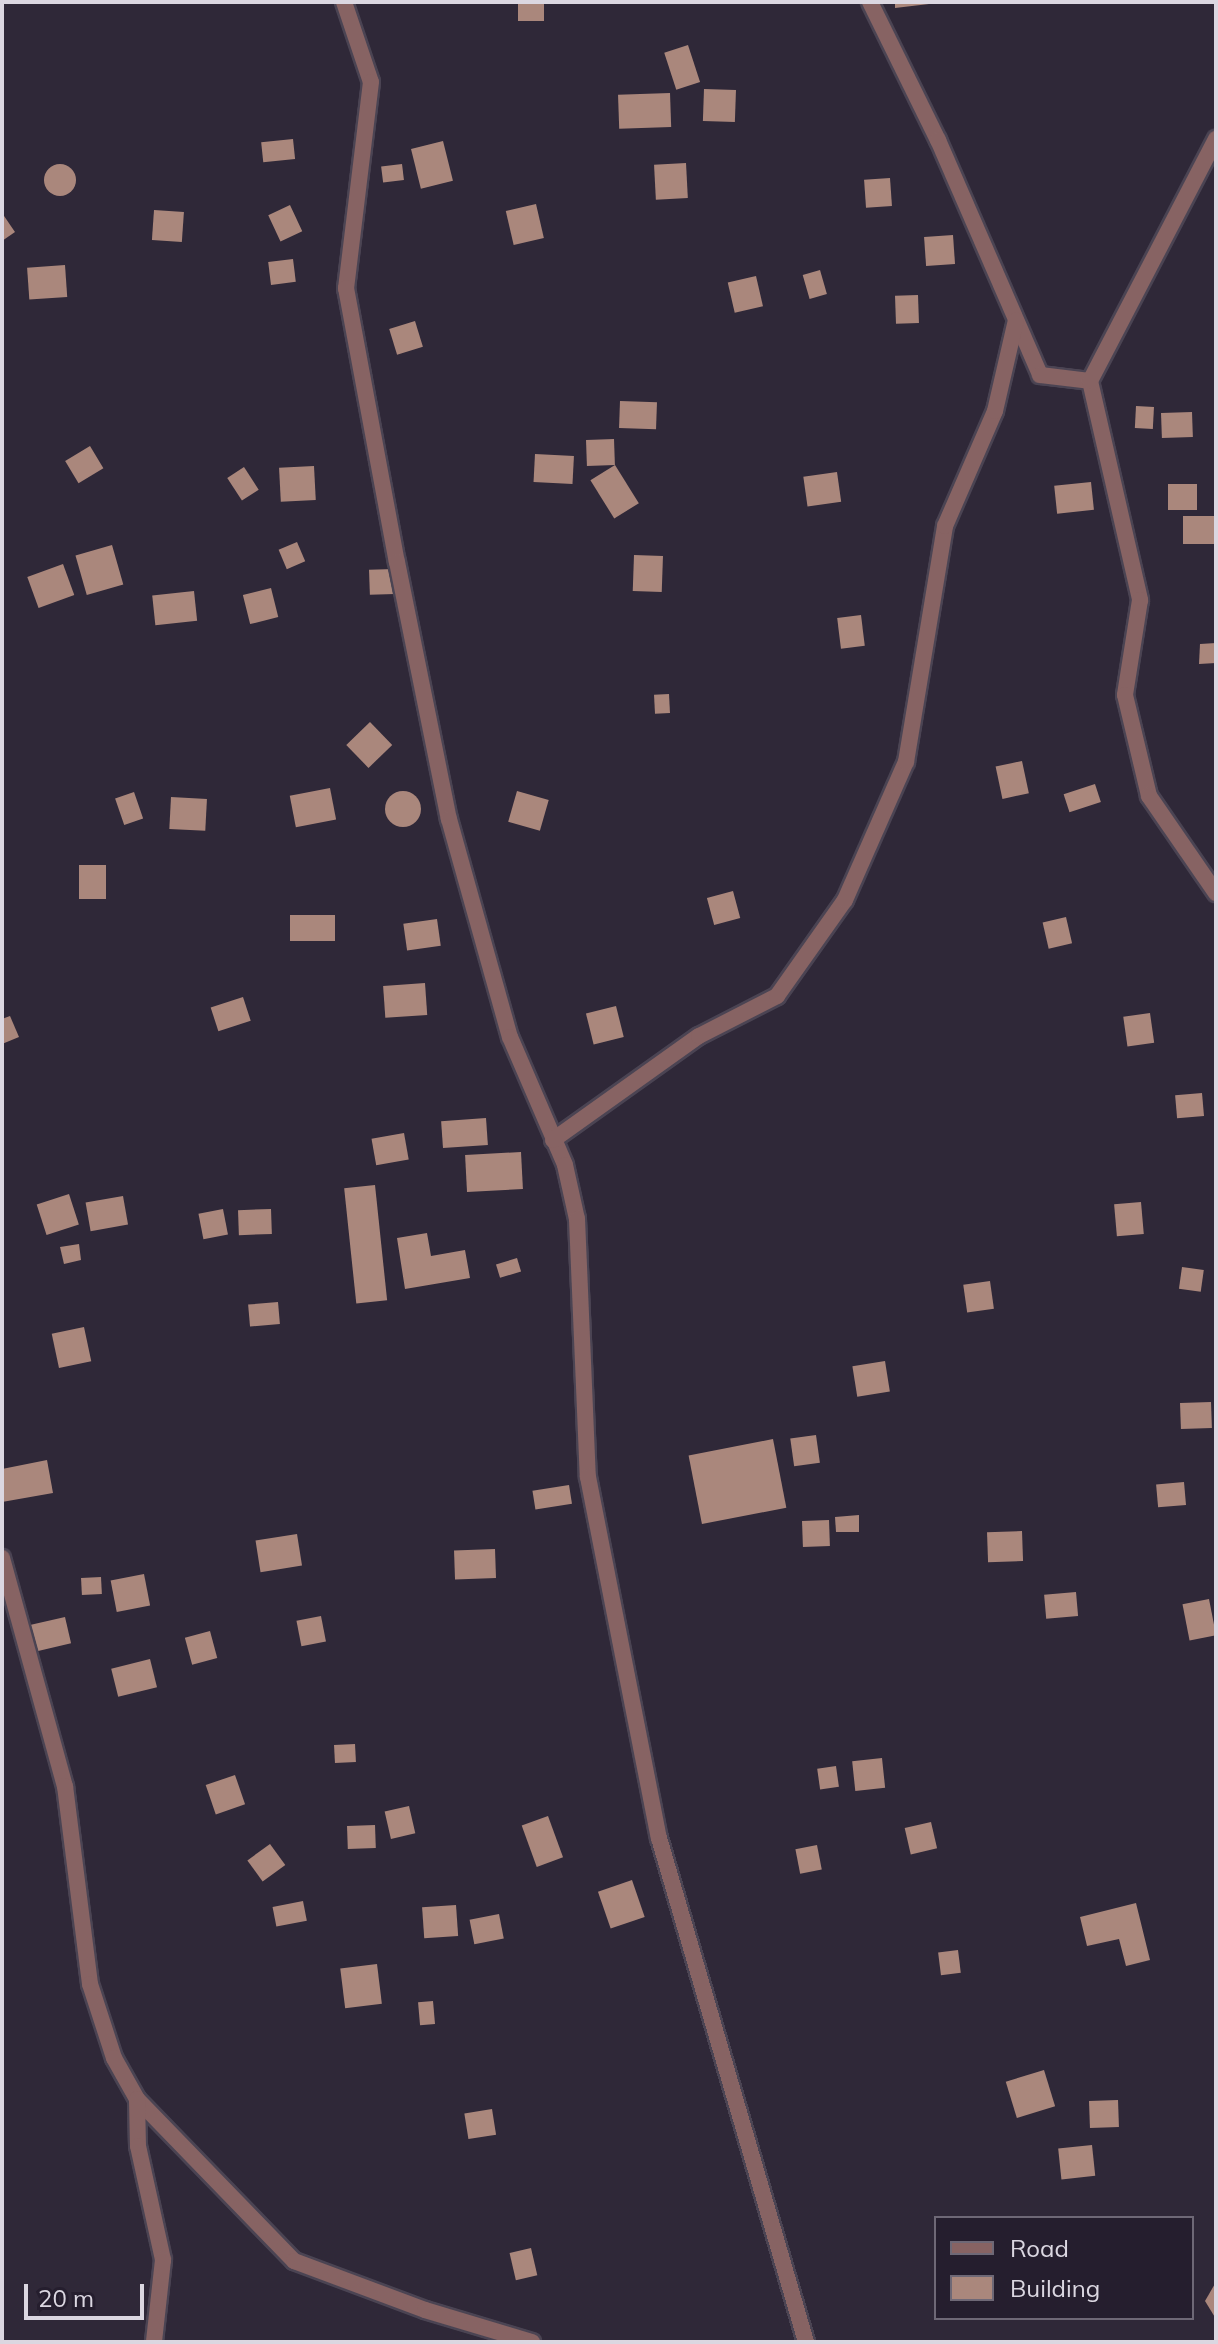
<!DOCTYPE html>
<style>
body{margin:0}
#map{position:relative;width:1218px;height:2344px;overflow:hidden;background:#2f2838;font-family:Mulish,sans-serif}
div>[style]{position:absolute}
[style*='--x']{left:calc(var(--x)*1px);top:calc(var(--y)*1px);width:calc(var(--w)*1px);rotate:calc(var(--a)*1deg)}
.building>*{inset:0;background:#aa877c;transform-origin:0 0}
.round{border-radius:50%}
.roads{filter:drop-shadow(2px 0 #4b4453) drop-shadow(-2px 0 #4b4453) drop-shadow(0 2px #4b4453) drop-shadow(0 -2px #4b4453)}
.street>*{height:16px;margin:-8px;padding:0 8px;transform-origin:8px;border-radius:8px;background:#876363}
span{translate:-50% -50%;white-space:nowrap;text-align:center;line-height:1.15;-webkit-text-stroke:8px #251e2e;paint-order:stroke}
.frame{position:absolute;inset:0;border:4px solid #dbd7e1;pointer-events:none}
.legend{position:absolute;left:934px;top:2216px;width:260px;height:104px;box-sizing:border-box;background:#251e2e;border:2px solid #6e6876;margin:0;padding:10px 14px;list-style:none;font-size:24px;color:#dbd7e1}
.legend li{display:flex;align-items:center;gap:16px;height:40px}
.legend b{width:40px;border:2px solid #6e6876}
.scale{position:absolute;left:24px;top:2284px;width:120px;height:36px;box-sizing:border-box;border:4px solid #dbd7e1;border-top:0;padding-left:10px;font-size:24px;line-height:28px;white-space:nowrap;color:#dbd7e1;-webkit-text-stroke:6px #251e2e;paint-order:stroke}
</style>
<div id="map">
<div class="building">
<div style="left:518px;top:2px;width:26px;height:19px"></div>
<div style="clip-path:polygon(895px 2px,929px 2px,929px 4px,895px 8px)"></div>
<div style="left:688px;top:45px;width:39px;height:25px;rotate:72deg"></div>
<div style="left:704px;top:89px;width:32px;height:32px;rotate:2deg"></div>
<div style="left:670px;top:93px;width:34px;height:52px;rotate:88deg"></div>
<div style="left:293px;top:139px;width:20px;height:32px;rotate:84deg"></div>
<div style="left:443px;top:141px;width:41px;height:33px;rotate:76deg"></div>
<div style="left:686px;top:163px;width:35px;height:32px;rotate:87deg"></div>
<div class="round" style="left:44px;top:164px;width:32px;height:32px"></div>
<div style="left:402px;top:164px;width:16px;height:21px;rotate:83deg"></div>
<div style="left:890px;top:178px;width:28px;height:26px;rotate:86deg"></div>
<div style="left:536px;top:204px;width:35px;height:31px;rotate:77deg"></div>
<div style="left:290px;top:205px;width:29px;height:24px;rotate:65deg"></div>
<div style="left:154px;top:210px;width:30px;height:30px;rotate:4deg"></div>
<div style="clip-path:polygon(2px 213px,15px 232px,2px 241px)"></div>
<div style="left:953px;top:235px;width:29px;height:29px;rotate:86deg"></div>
<div style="left:293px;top:259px;width:23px;height:25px;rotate:83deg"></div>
<div style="left:65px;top:265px;width:32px;height:38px;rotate:86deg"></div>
<div style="left:820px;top:270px;width:25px;height:18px;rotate:74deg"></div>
<div style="left:756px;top:276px;width:31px;height:29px;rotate:77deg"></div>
<div style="left:918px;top:295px;width:28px;height:23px;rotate:88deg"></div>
<div style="left:415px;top:321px;width:27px;height:27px;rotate:73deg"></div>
<div style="left:620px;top:401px;width:37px;height:27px;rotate:2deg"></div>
<div style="left:1136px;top:406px;width:18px;height:22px;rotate:3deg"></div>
<div style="left:1192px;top:412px;width:25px;height:31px;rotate:88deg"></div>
<div style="left:614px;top:439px;width:26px;height:28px;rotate:88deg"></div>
<div style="left:90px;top:446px;width:26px;height:29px;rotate:59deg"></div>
<div style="left:535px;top:454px;width:39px;height:28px;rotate:3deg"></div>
<div style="left:615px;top:465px;width:45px;height:29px;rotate:58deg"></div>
<div style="left:314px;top:466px;width:34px;height:35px;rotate:87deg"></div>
<div style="left:244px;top:467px;width:27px;height:20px;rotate:57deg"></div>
<div style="left:837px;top:472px;width:30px;height:34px;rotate:82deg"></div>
<div style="left:1091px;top:482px;width:28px;height:37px;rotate:84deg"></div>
<div style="left:1168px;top:484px;width:29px;height:26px"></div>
<div style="left:1216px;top:516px;width:28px;height:33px;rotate:90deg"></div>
<div style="left:297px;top:542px;width:21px;height:20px;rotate:67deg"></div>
<div style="left:112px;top:545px;width:41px;height:38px;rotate:74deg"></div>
<div style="left:634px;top:555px;width:29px;height:36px;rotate:2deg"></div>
<div style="left:63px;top:564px;width:33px;height:38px;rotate:70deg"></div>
<div style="left:394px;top:569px;width:25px;height:25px;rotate:88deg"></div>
<div style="left:271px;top:588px;width:30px;height:29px;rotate:76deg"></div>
<div style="left:194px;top:591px;width:30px;height:42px;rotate:84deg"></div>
<div style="left:861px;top:615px;width:31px;height:24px;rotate:83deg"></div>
<div style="clip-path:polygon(1216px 643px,1216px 663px,1199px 664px,1200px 644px)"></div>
<div style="left:669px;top:694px;width:19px;height:15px;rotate:87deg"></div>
<div style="left:370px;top:722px;width:32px;height:33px;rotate:46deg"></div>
<div style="left:1022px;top:761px;width:33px;height:27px;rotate:78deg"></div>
<div style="left:1095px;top:784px;width:19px;height:33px;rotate:72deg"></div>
<div style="left:330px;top:788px;width:32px;height:41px;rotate:79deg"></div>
<div style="left:517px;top:791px;width:33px;height:32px;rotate:16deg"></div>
<div class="round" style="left:385px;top:791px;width:36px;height:36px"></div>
<div style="left:134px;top:792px;width:28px;height:20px;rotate:71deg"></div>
<div style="left:171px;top:797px;width:36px;height:32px;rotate:3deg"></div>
<div style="left:79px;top:865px;width:27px;height:34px"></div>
<div style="left:733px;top:891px;width:28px;height:27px;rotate:75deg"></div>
<div style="left:290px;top:915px;width:45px;height:26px"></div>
<div style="left:1066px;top:917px;width:27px;height:24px;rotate:77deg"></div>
<div style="left:437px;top:919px;width:27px;height:34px;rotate:82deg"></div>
<div style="left:425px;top:983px;width:32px;height:42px;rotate:86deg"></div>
<div style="left:243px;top:997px;width:25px;height:34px;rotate:72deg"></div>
<div style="left:616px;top:1006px;width:32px;height:31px;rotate:76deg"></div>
<div style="left:1150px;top:1013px;width:30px;height:27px;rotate:82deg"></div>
<div style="clip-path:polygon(10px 1016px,19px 1037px,2px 1044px,2px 1019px)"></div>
<div style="left:1202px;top:1093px;width:23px;height:27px;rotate:85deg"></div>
<div style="left:486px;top:1118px;width:27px;height:45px;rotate:86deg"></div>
<div style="left:404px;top:1133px;width:27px;height:33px;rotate:80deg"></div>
<div style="left:521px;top:1152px;width:37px;height:56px;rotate:87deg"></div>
<div style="left:375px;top:1185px;width:116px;height:31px;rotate:84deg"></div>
<div style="left:69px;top:1194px;width:32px;height:34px;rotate:72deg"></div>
<div style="left:123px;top:1196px;width:29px;height:38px;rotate:80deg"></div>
<div style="left:1141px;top:1202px;width:32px;height:27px;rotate:85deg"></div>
<div style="left:223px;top:1209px;width:26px;height:25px;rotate:79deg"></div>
<div style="left:271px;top:1209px;width:25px;height:33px;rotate:88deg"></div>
<div style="clip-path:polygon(427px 1233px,431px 1256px,465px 1250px,470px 1278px,405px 1289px,397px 1238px)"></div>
<div style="clip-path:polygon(79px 1244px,81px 1260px,64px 1264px,60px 1247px)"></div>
<div style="left:517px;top:1258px;width:14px;height:22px;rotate:73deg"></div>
<div style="left:1182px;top:1267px;width:22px;height:22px;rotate:8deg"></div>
<div style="left:990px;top:1281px;width:28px;height:27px;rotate:82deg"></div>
<div style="left:278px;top:1302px;width:22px;height:30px;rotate:85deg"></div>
<div style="left:84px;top:1327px;width:35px;height:33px;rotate:78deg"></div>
<div style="left:885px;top:1361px;width:31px;height:33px;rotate:81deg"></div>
<div style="left:1211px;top:1402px;width:26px;height:31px;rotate:88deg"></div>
<div style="left:816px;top:1435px;width:28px;height:26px;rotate:82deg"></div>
<div style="left:773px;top:1439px;width:70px;height:86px;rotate:79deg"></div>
<div style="clip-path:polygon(47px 1460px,53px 1493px,2px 1502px,2px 1469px)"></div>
<div style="left:1184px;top:1482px;width:23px;height:28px;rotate:85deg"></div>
<div style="left:569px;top:1485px;width:19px;height:37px;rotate:81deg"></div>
<div style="clip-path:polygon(859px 1515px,859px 1532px,836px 1532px,835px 1517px)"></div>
<div style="left:829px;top:1520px;width:26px;height:27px;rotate:88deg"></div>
<div style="left:1022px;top:1531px;width:30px;height:35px;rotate:88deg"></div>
<div style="left:297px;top:1534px;width:32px;height:42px;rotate:81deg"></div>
<div style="left:495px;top:1549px;width:29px;height:41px;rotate:88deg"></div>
<div style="left:144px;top:1574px;width:32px;height:34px;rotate:79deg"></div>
<div style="left:101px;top:1577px;width:17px;height:20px;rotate:87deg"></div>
<div style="left:1076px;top:1592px;width:24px;height:32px;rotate:85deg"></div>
<div style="left:1209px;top:1599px;width:37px;height:27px;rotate:79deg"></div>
<div style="left:321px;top:1616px;width:26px;height:25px;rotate:79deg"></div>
<div style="left:65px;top:1617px;width:27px;height:36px;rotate:77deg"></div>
<div style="left:210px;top:1631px;width:28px;height:26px;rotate:75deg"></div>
<div style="left:150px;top:1659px;width:29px;height:40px;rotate:76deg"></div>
<div style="left:355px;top:1744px;width:18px;height:21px;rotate:87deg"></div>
<div style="left:882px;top:1758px;width:30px;height:30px;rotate:84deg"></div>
<div style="left:836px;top:1766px;width:21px;height:19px;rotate:82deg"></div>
<div style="left:235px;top:1775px;width:31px;height:31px;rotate:71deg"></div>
<div style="left:409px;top:1806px;width:28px;height:25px;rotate:77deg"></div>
<div style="left:548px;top:1816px;width:44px;height:28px;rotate:70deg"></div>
<div style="left:931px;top:1822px;width:27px;height:27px;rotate:77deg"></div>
<div style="left:375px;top:1825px;width:23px;height:28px;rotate:88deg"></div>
<div style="left:270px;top:1844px;width:26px;height:28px;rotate:54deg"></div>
<div style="left:817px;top:1845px;width:25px;height:22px;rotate:79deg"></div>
<div style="left:632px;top:1880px;width:39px;height:36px;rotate:71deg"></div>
<div style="left:303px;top:1901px;width:20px;height:31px;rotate:79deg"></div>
<div style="clip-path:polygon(1136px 1903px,1150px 1960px,1126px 1966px,1119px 1939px,1087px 1946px,1080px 1917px)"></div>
<div style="left:456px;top:1905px;width:31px;height:34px;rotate:86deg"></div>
<div style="left:499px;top:1914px;width:25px;height:30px;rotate:79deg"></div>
<div style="left:958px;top:1950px;width:23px;height:20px;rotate:83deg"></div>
<div style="left:377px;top:1964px;width:40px;height:37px;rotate:83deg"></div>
<div style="left:433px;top:2001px;width:23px;height:15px;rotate:85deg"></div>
<div style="left:1044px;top:2070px;width:38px;height:40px;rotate:73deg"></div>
<div style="left:1118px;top:2100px;width:27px;height:29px;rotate:88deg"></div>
<div style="left:492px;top:2109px;width:26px;height:28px;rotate:81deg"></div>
<div style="left:1092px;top:2145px;width:31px;height:34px;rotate:84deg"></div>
<div style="left:531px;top:2248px;width:28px;height:22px;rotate:77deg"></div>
<div style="clip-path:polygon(1216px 2282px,1216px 2319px,1205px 2301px)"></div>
</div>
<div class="roads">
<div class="street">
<div style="--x:344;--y:2;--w:84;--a:71.4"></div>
<div style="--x:371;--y:82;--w:208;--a:96.9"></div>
<div style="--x:346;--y:288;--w:279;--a:79.5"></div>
<div style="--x:397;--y:562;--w:262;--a:78.6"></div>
<div style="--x:449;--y:819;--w:226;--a:74.4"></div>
<div style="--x:510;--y:1037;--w:139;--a:66.7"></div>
<div style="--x:565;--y:1165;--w:55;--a:77.5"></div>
<div style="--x:577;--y:1219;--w:258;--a:87.6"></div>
<div style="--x:588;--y:1477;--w:368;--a:78.9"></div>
<div style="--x:659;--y:1838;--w:525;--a:73.74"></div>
<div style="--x:870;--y:2;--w:154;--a:63.8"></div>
<div style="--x:938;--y:140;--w:256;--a:66.5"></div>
<div style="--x:1040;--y:375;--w:50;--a:6.8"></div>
<div style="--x:1090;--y:381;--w:225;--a:77.1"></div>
<div style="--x:1140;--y:600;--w:96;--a:99"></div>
<div style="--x:1125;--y:695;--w:104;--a:76.6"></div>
<div style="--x:1149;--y:796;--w:118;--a:55.4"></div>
<div style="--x:1090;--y:381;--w:273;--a:-62.5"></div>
<div style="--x:553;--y:1140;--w:179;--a:-35.5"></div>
<div style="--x:699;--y:1036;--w:88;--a:-27.1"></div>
<div style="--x:777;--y:996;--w:118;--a:-54.7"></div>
<div style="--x:845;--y:900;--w:151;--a:-66.2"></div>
<div style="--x:906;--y:762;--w:239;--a:-80.6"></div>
<div style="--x:945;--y:526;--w:125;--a:-66.5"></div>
<div style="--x:995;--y:411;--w:93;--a:-77"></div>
<div style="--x:2;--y:1558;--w:237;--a:74.6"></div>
<div style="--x:65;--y:1786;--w:200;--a:82.8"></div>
<div style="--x:90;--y:1984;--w:78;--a:72"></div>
<div style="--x:114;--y:2058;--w:47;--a:60.7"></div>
<div style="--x:137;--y:2099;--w:226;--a:45.9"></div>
<div style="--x:294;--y:2261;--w:140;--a:20.5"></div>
<div style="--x:425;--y:2310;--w:112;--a:16.7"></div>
<div style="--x:137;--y:2099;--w:47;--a:88.8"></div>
<div style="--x:138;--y:2146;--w:117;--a:77.6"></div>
<div style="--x:163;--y:2260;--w:82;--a:96.3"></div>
</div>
</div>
<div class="frame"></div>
<ul class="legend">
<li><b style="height:10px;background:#876363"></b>Road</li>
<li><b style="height:22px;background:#aa877c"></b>Building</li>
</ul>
<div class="scale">20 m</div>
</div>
